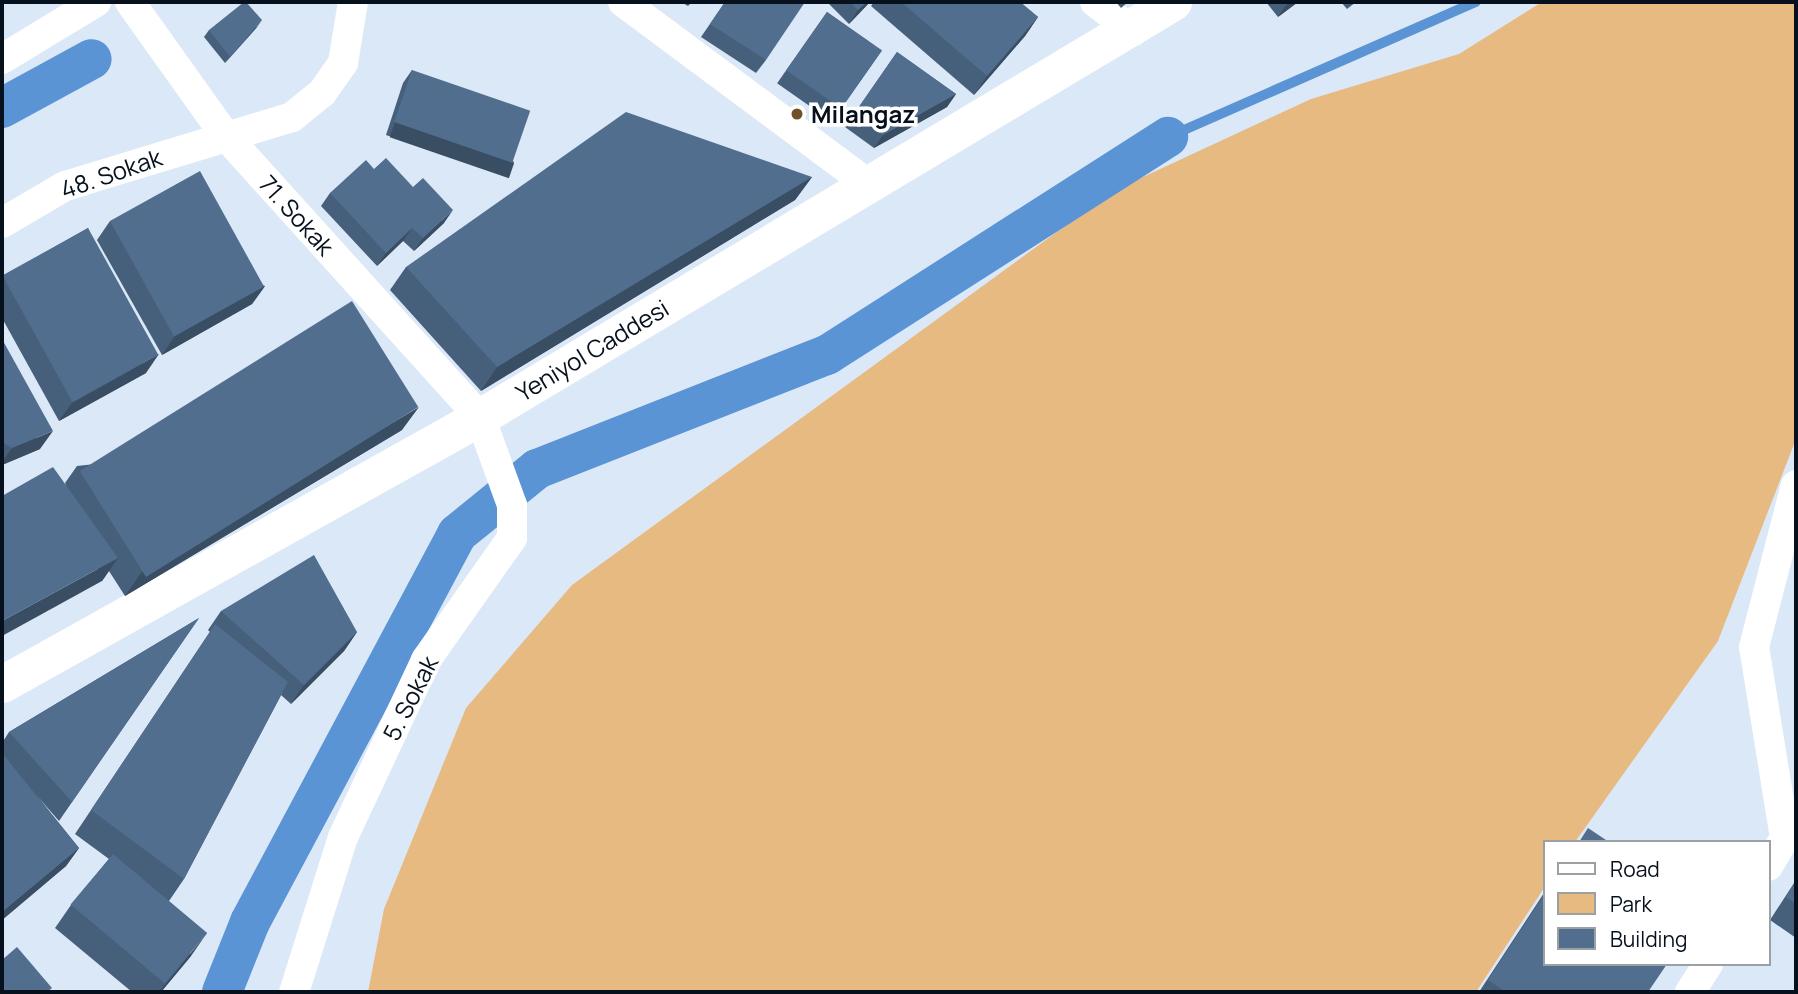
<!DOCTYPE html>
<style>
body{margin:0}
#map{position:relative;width:1798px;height:994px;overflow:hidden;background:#dbe8f7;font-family:Manrope,sans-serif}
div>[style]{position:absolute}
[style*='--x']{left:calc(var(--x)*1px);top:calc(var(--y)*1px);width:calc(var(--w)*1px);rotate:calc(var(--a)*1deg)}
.green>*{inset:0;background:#e7ba82}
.stream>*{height:10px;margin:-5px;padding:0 5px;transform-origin:5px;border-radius:5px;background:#5a94d5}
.canal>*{height:40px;margin:-20px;padding:0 20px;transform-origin:20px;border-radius:20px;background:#5a94d5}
.minor>*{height:30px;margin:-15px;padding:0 15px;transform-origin:15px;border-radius:15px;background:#fff}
.tertiary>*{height:37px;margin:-18.5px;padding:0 18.5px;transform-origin:18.5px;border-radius:18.5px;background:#fff}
.wall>*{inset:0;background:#465f7a;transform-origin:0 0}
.shaded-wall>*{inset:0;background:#394d63;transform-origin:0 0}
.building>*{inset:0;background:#516e8e;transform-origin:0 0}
.dots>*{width:19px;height:19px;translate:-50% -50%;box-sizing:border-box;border:4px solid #fff;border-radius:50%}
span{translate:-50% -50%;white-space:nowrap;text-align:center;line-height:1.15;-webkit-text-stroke:7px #fff;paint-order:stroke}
.poi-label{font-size:24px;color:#06111d;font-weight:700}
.left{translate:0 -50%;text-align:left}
.street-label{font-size:24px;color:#06111d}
.frame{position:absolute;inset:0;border:4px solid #06111d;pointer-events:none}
.legend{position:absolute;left:1543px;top:840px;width:228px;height:126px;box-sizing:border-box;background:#fff;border:2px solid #9ba0a5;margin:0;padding:9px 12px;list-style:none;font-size:21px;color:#06111d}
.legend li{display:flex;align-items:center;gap:14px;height:35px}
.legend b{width:35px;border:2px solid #9ba0a5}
</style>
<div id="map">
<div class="green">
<div style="clip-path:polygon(1542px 2px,1796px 2px,1796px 439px,1718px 641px,1575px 842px,1544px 842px,1544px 888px,1476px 992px,368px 992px,384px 909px,466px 708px,572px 585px,1113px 191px,1311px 99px,1459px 54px)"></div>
</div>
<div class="stream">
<div style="--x:1168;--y:137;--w:336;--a:-23.7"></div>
</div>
<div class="canal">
<div style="--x:2;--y:108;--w:102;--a:-28.6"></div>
<div style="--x:222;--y:992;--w:75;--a:-68.2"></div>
<div style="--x:250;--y:922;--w:440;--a:-61.9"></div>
<div style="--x:457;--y:534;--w:103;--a:-39.1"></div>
<div style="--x:537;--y:469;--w:312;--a:-21.5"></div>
<div style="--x:827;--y:355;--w:405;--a:-32.6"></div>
</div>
<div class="minor">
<div style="--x:130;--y:2;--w:163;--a:54.5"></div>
<div style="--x:225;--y:135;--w:380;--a:47.9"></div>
<div style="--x:480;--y:417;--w:94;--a:70"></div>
<div style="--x:512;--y:505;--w:33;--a:90"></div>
<div style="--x:512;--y:538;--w:149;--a:125.2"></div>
<div style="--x:426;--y:660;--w:195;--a:115.1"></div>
<div style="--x:343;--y:837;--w:163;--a:107.5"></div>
<div style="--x:623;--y:2;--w:305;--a:36.6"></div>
<div style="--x:1095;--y:2;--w:48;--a:37.3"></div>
<div style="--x:2;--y:59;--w:110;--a:-31.2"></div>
<div style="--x:2;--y:223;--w:73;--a:-30.4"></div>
<div style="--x:65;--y:186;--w:237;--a:-16.9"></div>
<div style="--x:292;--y:117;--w:38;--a:-39"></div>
<div style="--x:322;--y:93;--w:37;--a:-55"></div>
<div style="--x:343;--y:63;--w:62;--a:-80.7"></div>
<div style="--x:1785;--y:838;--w:193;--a:-99.2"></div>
<div style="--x:1754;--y:647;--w:167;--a:-75.5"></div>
<div style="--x:1768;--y:866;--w:52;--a:-59"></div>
<div style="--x:1690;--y:992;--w:33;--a:-57"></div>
</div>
<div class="tertiary">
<div style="--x:2;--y:684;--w:548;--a:-29.19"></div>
<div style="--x:480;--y:417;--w:808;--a:-30.92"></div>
</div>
<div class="wall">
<div style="clip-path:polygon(681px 2px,692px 2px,688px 6px)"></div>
<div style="clip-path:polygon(725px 2px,766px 60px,756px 73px,701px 37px)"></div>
<div style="clip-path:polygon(827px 2px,870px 2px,849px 24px)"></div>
<div style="clip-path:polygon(874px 2px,1020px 2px,1038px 17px,1025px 36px,974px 95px,871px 6px)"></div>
<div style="clip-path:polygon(1116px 2px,1128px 2px,1121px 8px)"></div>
<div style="clip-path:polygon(1266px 2px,1298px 2px,1278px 17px)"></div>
<div style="clip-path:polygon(1341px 2px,1356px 2px,1347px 9px)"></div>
<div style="left:827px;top:12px;width:67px;height:87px;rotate:35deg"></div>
<div style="clip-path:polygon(257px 27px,225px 63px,204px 37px,209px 30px)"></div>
<div style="clip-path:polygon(897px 52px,956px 94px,947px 107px,874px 148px,845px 127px)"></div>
<div style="clip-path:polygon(412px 70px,514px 162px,504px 175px,386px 135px,403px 83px)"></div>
<div style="clip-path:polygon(374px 169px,444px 223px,414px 251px,403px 241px,377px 266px,321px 206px,330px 193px)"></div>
<div style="clip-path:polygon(812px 177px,795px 200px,481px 391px,390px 290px,406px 267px)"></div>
<div style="clip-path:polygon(110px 221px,265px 286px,252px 304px,162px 355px,97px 240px)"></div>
<div style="clip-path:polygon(88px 228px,146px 373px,59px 421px,2px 318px,2px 277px)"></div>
<div style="clip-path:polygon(2px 339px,40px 449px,2px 465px)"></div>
<div style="clip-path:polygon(402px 430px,125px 596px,109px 571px,102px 581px,65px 483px,77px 466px)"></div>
<div style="clip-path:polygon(221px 611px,357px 632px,344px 651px,291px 704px,281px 695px,184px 879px,169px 901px,191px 956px,161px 992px,132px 992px,55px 928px,71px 905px,109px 859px,75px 834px,210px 632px,208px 630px)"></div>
<div style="clip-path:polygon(199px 618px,59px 821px,38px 797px,79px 848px,66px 866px,2px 920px,2px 743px,9px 732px)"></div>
<div style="clip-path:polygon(1796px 880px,1796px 938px,1770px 920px)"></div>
<div style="clip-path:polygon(1544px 893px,1544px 964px,1648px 992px,1479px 992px)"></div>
</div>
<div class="shaded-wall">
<div style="clip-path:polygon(867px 2px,870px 2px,849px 24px,858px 10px)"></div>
<div style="clip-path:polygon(1291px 2px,1298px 2px,1278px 17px,1287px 4px)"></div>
<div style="clip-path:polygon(1038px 17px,1025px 36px,974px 95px,987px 76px)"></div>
<div style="clip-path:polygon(262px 20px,257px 27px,225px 63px,230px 57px)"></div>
<div style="clip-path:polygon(956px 94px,947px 107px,874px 148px,883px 135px)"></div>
<div style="left:395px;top:122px;width:126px;height:16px;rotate:19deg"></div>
<div style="clip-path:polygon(812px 177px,795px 200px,481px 391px,497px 367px)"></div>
<div style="clip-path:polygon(453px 210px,444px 223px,414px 251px,423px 238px)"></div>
<div style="clip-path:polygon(412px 228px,403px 241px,377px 266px,386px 253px)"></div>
<div style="clip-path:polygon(265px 286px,252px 304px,162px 355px,175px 336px)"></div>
<div style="clip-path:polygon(159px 354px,146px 373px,59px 421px,72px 403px)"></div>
<div style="clip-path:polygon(419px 407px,402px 430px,125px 596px,141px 573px)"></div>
<div style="clip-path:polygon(53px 431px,40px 449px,2px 465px,2px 462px,12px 448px)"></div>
<div style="clip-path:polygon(118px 558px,102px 581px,2px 636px,2px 621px)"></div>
<div style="clip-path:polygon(357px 632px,344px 651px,291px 704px,304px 685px)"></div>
<div style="clip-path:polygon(79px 848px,66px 866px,2px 920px,2px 912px)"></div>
<div style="clip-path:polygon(207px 933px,191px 956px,161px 992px,159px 992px)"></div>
</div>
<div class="building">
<div style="clip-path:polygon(244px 2px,246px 2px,262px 20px,230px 57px,209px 30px)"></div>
<div style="clip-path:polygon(725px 2px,805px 2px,766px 60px,710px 24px)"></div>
<div style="clip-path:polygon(850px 2px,867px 2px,858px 10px)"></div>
<div style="clip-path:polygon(901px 2px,1020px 2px,1038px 17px,987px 76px)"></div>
<div style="left:827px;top:12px;width:67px;height:71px;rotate:35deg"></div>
<div style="clip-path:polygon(897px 52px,956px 94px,883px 135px,854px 114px)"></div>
<div style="left:412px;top:70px;width:125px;height:55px;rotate:19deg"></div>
<div style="clip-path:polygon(626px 112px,812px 177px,497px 367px,406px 267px)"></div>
<div style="clip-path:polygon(386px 158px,413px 187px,423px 178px,453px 210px,423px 238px,412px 228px,386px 253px,330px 193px,366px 160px,374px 169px)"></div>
<div style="left:200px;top:171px;width:132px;height:103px;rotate:61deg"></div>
<div style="left:88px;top:228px;width:145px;height:98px;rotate:61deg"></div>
<div style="left:352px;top:301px;width:125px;height:321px;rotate:58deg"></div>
<div style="clip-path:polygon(2px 339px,53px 431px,12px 448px,2px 442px)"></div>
<div style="clip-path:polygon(53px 467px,118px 558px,2px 621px,2px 496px)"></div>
<div style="clip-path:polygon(314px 555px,357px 632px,304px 685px,221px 611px)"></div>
<div style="clip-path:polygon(199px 618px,72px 802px,9px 732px)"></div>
<div style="clip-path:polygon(215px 624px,288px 682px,184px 879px,91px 810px)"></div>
<div style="clip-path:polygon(2px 753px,79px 848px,2px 912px)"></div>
<div style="clip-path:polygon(1588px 828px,1609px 842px,1579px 842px)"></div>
<div style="left:113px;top:854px;width:123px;height:66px;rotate:40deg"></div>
<div style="clip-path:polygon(1796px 881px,1796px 904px,1786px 897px)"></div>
<div style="clip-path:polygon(1544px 895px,1544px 964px,1667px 964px,1648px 992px,1506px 992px,1488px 980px)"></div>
<div style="clip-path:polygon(17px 947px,52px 988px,47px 992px,2px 992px,2px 960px)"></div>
</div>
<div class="dots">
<div style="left:797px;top:114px;background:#715127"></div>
</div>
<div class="poi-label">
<span class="left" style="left:811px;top:114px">Milangaz</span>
</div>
<div class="street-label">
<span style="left:111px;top:173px;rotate:-19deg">48. Sokak</span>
<span style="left:297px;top:215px;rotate:48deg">71. Sokak</span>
<span style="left:592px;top:350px;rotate:-31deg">Yeniyol Caddesi</span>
<span style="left:410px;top:698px;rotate:-63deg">5. Sokak</span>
</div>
<div class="frame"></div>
<ul class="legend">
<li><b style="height:9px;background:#fff"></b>Road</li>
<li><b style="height:19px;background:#e7ba82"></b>Park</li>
<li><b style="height:19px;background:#516e8e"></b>Building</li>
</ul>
</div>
